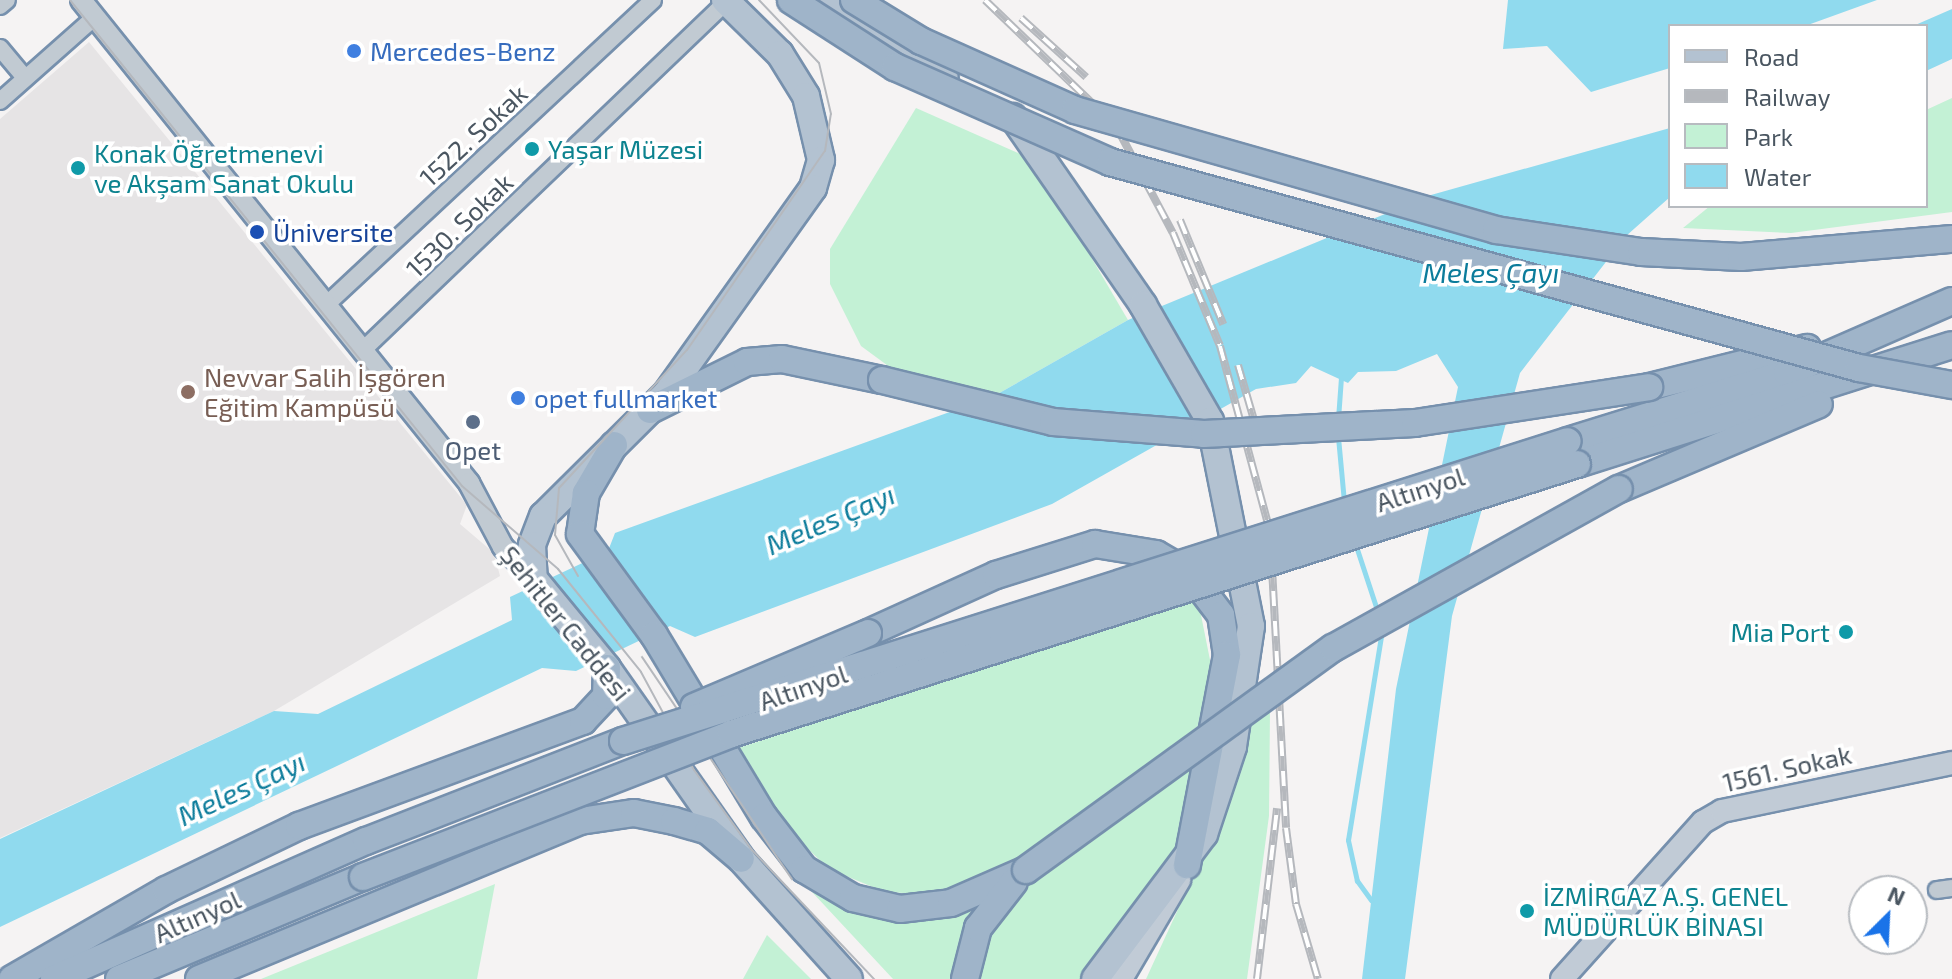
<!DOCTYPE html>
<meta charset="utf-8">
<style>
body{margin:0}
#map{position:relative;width:1952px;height:979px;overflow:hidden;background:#f5f3f3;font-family:"Exo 2",sans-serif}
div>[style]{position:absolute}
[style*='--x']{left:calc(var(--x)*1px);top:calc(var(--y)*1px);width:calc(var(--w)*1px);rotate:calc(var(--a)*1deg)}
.education>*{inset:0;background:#e6e4e5}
.green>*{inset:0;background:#c3f1d5}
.water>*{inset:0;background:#90daee}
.stream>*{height:5px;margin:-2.5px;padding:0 2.5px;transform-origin:2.5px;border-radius:2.5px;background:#90daee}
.roads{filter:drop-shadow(2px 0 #7690ad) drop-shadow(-2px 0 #7690ad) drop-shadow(0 2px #7690ad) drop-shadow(0 -2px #7690ad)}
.minor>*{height:16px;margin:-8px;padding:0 8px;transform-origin:8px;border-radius:8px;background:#c1cad2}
.tertiary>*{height:20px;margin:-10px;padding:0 10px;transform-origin:10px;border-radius:10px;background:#c1cad2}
.secondary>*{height:22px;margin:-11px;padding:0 11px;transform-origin:11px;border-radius:11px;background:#c1cbd6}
.primary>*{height:26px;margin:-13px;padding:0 13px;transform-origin:13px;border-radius:13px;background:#b3c2d1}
.trunk>*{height:26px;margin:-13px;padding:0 13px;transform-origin:13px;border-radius:13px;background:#9fb4c9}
.tram>*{height:2px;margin:-1px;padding:0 1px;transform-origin:1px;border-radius:1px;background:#b5b8bd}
.rail>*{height:8px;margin-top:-4px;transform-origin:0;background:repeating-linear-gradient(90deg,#fff 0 15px,#b5b8bd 0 30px);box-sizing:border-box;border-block:2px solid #b5b8bd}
.bridges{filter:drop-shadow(2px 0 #7690ad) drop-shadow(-2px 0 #7690ad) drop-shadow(0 2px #7690ad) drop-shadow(0 -2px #7690ad)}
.trunk-bridge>*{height:26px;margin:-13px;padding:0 13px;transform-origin:13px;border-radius:13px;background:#9fb4c9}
.dots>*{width:22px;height:22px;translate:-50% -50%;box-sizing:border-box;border:4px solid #fff;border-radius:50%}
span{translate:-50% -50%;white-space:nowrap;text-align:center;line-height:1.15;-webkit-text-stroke:7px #fff;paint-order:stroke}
.shop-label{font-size:26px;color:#366cbe}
.left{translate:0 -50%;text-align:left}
.street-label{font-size:26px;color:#4a5661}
.culture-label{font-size:26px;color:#0d838f}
.right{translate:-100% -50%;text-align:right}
.transit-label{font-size:26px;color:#164399}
.education-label{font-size:26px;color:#785e54}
.service-label{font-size:26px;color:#4e5e75}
.water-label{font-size:28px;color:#0c7c9b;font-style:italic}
.legend{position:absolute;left:1668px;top:24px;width:260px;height:184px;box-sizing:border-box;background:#fff;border:2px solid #b7bbc0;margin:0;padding:10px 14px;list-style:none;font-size:24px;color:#4a5661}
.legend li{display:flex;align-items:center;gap:16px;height:40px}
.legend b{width:40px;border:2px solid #b7bbc0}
.north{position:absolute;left:1848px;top:875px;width:80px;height:80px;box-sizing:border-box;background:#fff;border:2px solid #b7bbc0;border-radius:50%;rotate:24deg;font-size:22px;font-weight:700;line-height:32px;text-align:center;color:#4a5661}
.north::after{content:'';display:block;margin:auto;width:28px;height:36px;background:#1a73e8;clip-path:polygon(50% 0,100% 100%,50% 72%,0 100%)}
</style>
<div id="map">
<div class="education">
<div style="clip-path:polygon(89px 42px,467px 505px,460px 524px,494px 553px,500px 576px,274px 711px,0 838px,0 119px)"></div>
</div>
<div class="green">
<div style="clip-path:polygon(1952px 98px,1952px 212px,1791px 233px,1683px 228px,1710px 206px,1926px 206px,1926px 110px)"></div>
<div style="clip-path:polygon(916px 108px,1034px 160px,1128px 320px,994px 396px,895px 371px,861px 346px,830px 284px,830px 249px)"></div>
<div style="clip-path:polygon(1198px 600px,1211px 665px,1206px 720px,1008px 870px,943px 895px,885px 892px,829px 869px,785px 827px,738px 748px)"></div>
<div style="clip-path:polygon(1270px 710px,1269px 816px,1247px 979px,1146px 979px,1235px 785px,1246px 724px)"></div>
<div style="clip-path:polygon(1199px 759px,1181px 839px,1080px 979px,974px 979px,991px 931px,1035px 877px)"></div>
<div style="clip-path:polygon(799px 878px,821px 892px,972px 907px,952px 979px,893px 979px)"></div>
<div style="clip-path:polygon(495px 884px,477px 979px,261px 979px)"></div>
<div style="clip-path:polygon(767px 935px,811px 979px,743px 979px)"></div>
</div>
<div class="water">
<div style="clip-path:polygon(1508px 0,1877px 0,1805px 26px,1670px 26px,1670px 68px,1591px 92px,1547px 46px,1503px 49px)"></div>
<div style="clip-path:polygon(1952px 9px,1952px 59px,1926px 71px,1926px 26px,1913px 26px)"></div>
<div style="clip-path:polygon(1670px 128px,1670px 197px,1626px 236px,1520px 373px,1452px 616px,1405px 979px,1362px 979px,1396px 689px,1458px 387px,1437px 354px,1396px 371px,1358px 372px,1348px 383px,1311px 366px,1296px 383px,1256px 389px,1052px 504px,695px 637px,670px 626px,576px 671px,542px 668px,0 927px,0 839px,274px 711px,318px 714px,512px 620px,510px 597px,608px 551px,615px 533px,994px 396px,1128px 320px,1431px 195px)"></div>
</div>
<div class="stream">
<div style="--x:1338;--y:419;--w:42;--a:-85.9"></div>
<div style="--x:1338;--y:437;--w:65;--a:84.7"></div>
<div style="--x:1355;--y:543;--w:74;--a:71.8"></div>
<div style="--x:1371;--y:900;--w:24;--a:-126"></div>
<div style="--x:1357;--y:881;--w:42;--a:-102.4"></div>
<div style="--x:1348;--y:840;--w:212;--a:-80.8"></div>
</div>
<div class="roads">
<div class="minor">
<div style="--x:0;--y:6;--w:9;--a:-41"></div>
<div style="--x:0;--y:48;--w:39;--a:50"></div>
<div style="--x:0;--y:101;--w:127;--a:-41.5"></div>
<div style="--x:326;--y:305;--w:447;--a:-43"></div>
<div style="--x:363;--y:350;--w:504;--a:-43.79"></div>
<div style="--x:1937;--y:890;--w:15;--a:-8"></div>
</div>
<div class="tertiary">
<div style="--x:81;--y:0;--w:620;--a:51.22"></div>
<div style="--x:469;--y:483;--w:72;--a:62"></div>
<div style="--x:503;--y:547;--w:45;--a:45.9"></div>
</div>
<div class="secondary">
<div style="--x:1121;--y:979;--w:115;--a:-59.6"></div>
<div style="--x:1562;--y:979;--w:211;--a:-48.1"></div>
<div style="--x:1703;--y:822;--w:22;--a:-30"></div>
<div style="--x:1722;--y:811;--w:235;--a:-11.8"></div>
</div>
<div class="primary">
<div style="--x:725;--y:0;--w:77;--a:44.5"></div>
<div style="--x:780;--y:54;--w:49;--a:58.2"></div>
<div style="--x:806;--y:96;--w:66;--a:76.8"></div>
<div style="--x:821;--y:160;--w:29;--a:106"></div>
<div style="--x:813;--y:188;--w:253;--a:125.5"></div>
<div style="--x:666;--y:394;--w:173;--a:135.2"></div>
<div style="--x:543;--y:516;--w:31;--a:111"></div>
<div style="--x:532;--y:545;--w:34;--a:87"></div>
<div style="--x:534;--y:579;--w:115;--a:50.6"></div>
<div style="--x:607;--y:668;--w:233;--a:54.9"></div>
<div style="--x:741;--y:859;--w:161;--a:48"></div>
<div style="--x:821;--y:0;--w:146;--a:32.2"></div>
<div style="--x:1013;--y:117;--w:229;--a:55.3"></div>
<div style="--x:1143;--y:305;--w:134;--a:60"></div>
<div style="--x:1210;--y:421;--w:209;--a:78.7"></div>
<div style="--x:1251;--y:626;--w:122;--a:98.5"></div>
<div style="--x:1233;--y:747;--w:92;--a:108.4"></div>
<div style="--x:1204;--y:834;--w:181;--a:126.9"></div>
</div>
<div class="trunk">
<div style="--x:1649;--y:387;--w:163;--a:-13.9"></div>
<div style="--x:650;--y:410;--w:108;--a:-26.3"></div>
<div style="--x:747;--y:362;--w:35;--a:-5"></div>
<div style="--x:782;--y:359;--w:102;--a:11.9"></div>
<div style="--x:1568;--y:441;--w:229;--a:-17.2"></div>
<div style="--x:1787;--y:373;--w:180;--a:-23.6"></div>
<div style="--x:614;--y:445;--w:56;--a:120.3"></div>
<div style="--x:586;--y:493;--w:41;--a:98.3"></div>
<div style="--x:580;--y:534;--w:125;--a:53.8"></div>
<div style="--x:654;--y:635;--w:213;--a:58.9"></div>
<div style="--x:764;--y:817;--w:66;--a:52.4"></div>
<div style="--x:804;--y:869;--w:57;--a:30.6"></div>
<div style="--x:853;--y:898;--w:48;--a:13.2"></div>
<div style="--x:900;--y:909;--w:51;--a:-6.7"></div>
<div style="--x:951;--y:903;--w:82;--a:-23.7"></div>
<div style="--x:1577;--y:464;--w:393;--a:-17.6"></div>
<div style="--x:1619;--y:489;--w:217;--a:-23"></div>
<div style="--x:868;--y:633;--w:141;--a:-24.4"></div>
<div style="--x:996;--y:575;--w:104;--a:-17.4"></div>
<div style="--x:1095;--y:544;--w:62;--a:9.3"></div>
<div style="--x:1156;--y:554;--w:38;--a:30"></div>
<div style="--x:1189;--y:573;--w:53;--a:52.7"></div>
<div style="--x:1221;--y:615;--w:40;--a:81.5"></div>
<div style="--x:1227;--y:655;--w:214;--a:100.8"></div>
<div style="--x:12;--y:979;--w:178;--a:-30"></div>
<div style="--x:166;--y:890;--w:148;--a:-25.7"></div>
<div style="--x:299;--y:826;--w:303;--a:-20.3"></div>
<div style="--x:583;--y:721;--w:34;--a:-47"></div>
<div style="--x:606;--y:696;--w:28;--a:-88"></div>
<div style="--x:54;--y:979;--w:341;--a:-23.9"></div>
<div style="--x:366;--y:841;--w:276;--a:-21.3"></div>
<div style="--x:119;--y:979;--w:264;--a:-22.7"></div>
<div style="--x:199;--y:979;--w:412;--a:-22.5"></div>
<div style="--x:580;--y:821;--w:55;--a:-8.4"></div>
<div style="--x:634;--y:813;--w:41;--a:11.3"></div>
<div style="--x:674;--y:821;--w:35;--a:16"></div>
<div style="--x:708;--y:831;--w:43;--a:40.3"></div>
<div style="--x:965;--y:979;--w:53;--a:-75.7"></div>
<div style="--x:978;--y:928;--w:58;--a:-52"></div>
</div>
</div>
<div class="tram">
<div style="--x:70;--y:0;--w:624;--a:51.11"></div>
<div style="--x:462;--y:486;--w:127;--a:40.8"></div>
<div style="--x:558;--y:569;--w:132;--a:51.1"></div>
<div style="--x:641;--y:672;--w:111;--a:61.6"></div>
<div style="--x:694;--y:770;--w:99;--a:54.1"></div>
<div style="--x:752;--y:850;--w:178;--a:46.6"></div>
<div style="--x:578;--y:576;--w:47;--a:-119.3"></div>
<div style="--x:555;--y:535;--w:47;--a:-85.1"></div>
<div style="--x:559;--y:488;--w:188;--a:-47.2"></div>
<div style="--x:687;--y:350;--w:242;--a:-55.3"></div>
<div style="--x:825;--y:151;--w:37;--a:-81"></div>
<div style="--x:831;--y:114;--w:52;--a:-103.2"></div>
<div style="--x:819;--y:63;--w:87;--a:-133.6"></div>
<div style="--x:642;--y:657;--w:268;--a:56"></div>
</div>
<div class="rail">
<div style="--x:985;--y:0;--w:182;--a:43.9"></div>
<div style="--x:1116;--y:126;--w:121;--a:62"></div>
<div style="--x:1173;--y:233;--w:122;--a:67.4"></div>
<div style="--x:1220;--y:346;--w:192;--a:74.9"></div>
<div style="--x:1270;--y:531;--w:297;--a:86.9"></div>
<div style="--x:1286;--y:828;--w:77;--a:82.5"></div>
<div style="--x:1296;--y:904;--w:78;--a:73.7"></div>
<div style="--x:1021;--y:18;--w:88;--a:42.2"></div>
<div style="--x:1180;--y:220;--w:113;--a:67.5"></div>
<div style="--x:1238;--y:365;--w:72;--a:73.8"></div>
<div style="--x:1257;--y:979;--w:172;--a:-83.3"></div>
</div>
<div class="bridges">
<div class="trunk-bridge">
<div style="--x:791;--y:0;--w:124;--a:32.8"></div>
<div style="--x:895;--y:67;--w:235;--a:23.8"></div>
<div style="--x:1110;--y:162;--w:777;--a:15.38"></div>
<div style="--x:1859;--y:368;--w:95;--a:10.4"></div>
<div style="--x:854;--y:0;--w:79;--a:31.5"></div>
<div style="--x:921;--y:41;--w:169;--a:24.1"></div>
<div style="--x:1075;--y:110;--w:438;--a:15.9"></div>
<div style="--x:1496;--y:230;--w:147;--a:8.6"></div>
<div style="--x:1641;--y:252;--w:100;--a:2.9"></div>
<div style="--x:1741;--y:257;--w:212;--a:-4.9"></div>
<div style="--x:882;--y:380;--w:176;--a:13.8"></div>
<div style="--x:1053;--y:422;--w:151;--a:4.5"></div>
<div style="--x:1204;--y:434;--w:211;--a:-3"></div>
<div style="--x:1415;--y:423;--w:237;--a:-8.7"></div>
<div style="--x:694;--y:707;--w:189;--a:-23"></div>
<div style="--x:623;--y:741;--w:991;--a:-17.61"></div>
<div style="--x:1026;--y:870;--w:379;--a:-35.9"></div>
<div style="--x:1333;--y:648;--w:327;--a:-29.1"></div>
<div style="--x:363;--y:877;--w:395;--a:-21.2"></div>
<div style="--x:731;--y:734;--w:888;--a:-17.7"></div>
</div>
</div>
<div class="dots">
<div style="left:354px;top:51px;background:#3f7fe0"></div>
<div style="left:532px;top:149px;background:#0f9aa8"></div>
<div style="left:78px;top:168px;background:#0f9aa8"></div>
<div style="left:257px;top:232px;background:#1a4fb4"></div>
<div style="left:188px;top:392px;background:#8d6e63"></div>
<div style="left:518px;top:398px;background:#3f7fe0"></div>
<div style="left:473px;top:422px;background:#5c6f8a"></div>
<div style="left:1846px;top:632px;background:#0f9aa8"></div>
<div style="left:1527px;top:911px;background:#0f9aa8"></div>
</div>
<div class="shop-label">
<span class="left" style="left:370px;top:51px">Mercedes-Benz</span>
<span class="left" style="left:534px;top:398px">opet fullmarket</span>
</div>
<div class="street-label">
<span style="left:473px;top:135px;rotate:-43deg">1522. Sokak</span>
<span style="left:459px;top:225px;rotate:-44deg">1530. Sokak</span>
<span style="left:1420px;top:489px;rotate:-18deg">Altınyol</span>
<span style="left:566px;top:623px;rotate:51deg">Şehitler Caddesi</span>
<span style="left:803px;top:687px;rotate:-19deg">Altınyol</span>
<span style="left:1787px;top:768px;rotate:-13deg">1561. Sokak</span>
<span style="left:197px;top:916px;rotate:-24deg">Altınyol</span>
</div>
<div class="culture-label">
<span class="left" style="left:548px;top:149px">Yaşar Müzesi</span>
<span class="left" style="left:94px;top:168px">Konak Öğretmenevi<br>ve Akşam Sanat Okulu</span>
<span class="right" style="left:1830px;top:632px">Mia Port</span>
<span class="left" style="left:1543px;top:911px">İZMİRGAZ A.Ş. GENEL<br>MÜDÜRLÜK BİNASI</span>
</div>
<div class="transit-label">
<span class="left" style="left:273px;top:232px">Üniversite</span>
</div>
<div class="education-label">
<span class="left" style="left:204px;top:392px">Nevvar Salih İşgören<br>Eğitim Kampüsü</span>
</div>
<div class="service-label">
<span style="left:473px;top:450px">Opet</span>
</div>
<div class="water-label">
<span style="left:1491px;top:272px">Meles Çayı</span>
<span style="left:830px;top:519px;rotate:-23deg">Meles Çayı</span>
<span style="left:241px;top:788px;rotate:-25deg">Meles Çayı</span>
</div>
<ul class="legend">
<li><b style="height:10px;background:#b3c2d1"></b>Road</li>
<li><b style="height:10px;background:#b5b8bd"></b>Railway</li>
<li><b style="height:22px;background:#c3f1d5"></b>Park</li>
<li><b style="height:22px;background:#90daee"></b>Water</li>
</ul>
<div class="north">N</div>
</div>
